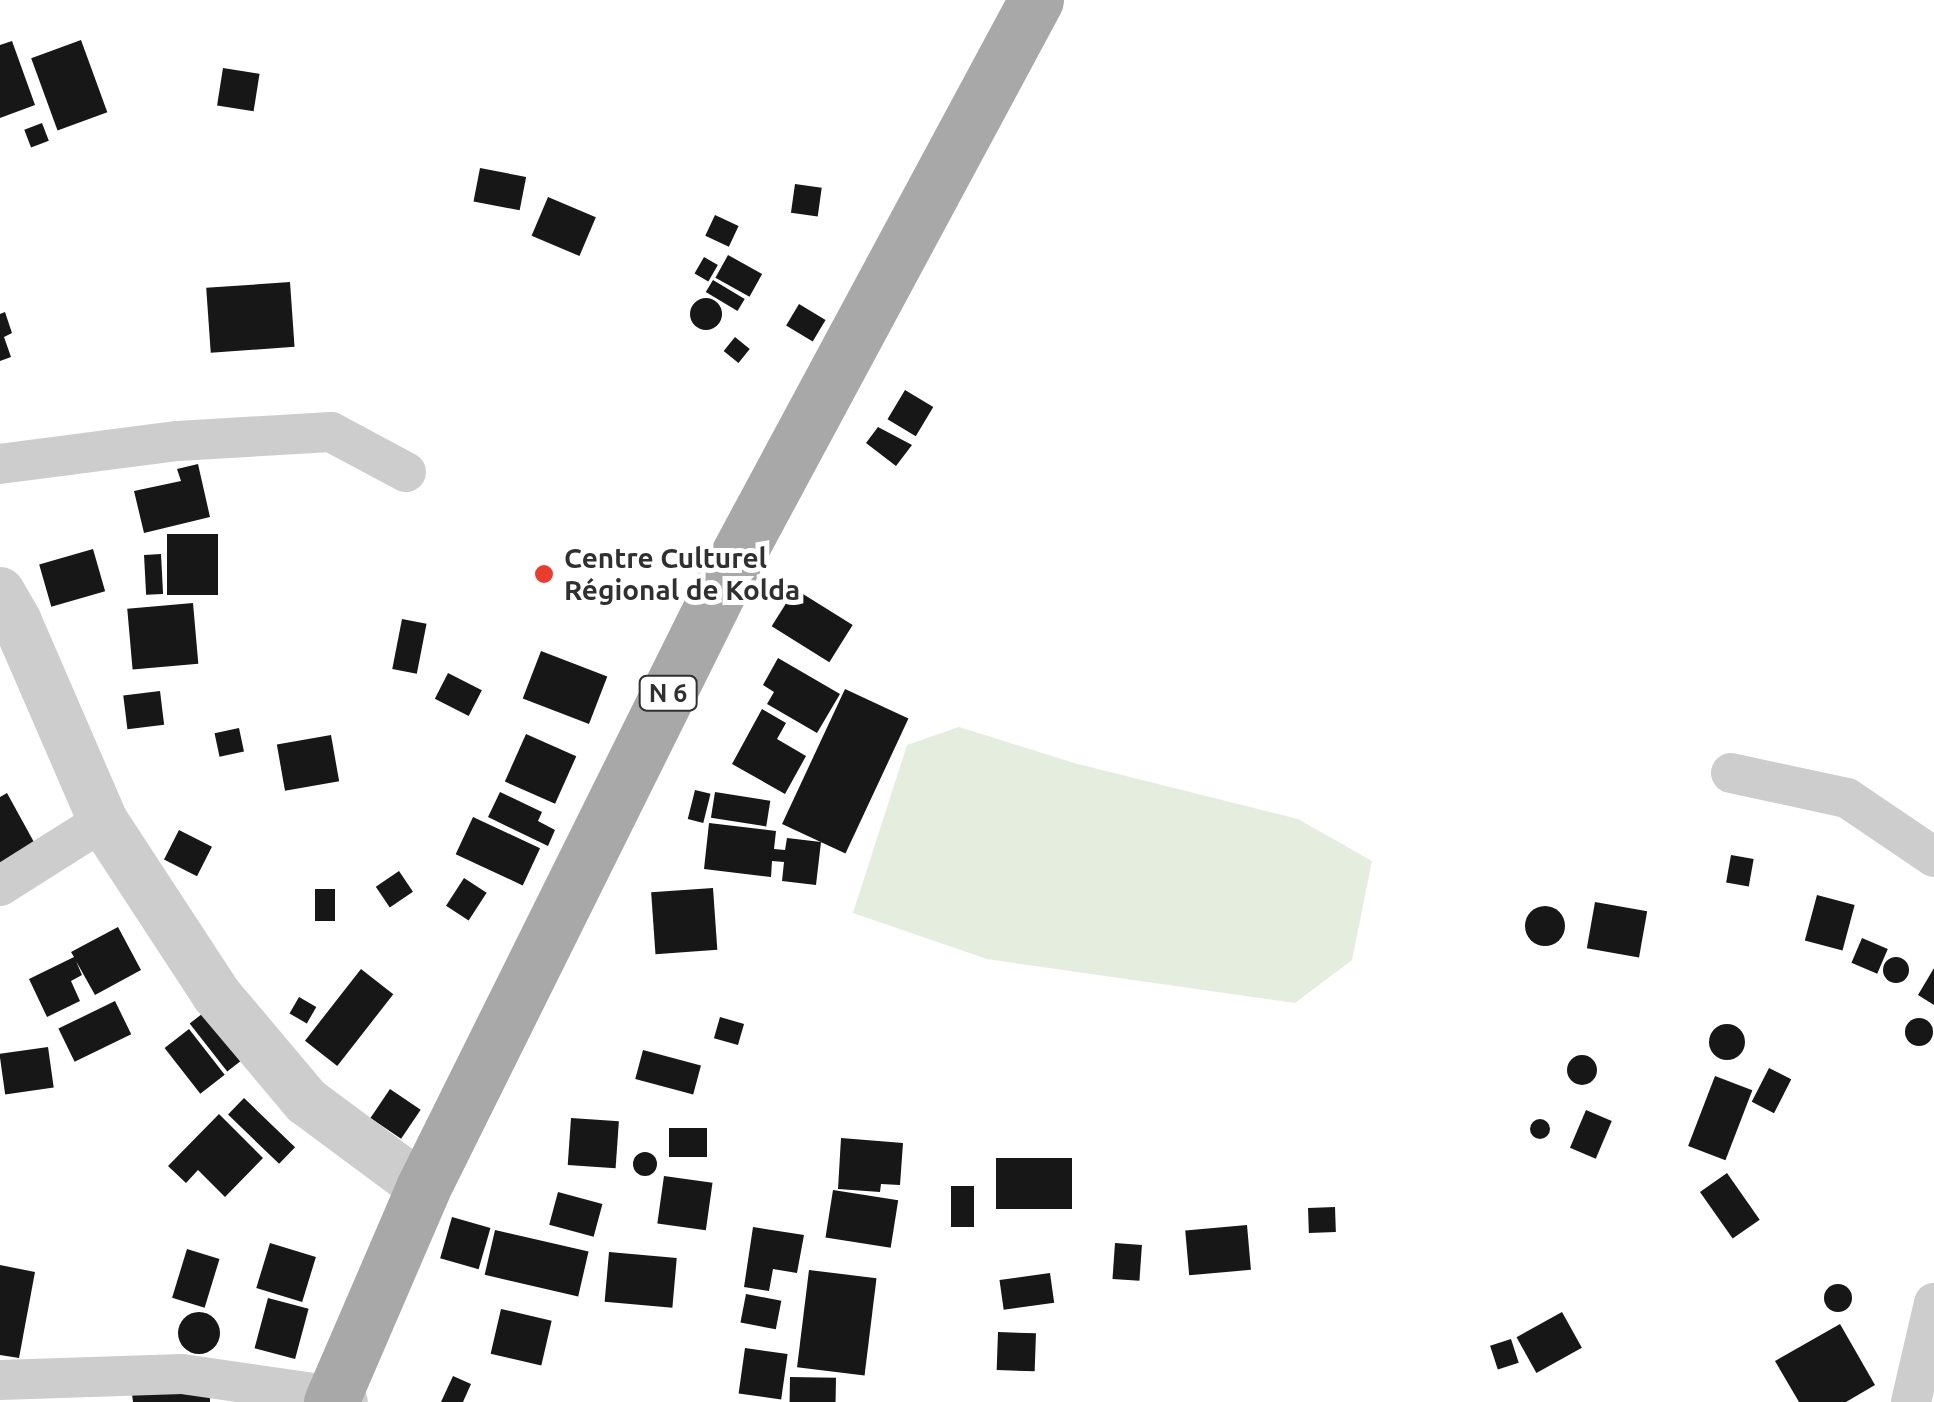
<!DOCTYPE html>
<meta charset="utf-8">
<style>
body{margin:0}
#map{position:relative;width:1934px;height:1402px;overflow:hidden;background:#fff;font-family:Ubuntu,sans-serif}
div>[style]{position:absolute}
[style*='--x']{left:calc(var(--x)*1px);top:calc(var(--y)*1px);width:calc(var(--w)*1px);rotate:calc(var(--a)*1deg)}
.green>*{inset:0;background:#e4edde}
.building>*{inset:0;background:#171717;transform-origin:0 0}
.round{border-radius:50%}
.minor>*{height:40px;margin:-20px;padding:0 20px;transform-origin:20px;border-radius:20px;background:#cdcdcd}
.tertiary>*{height:50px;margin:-25px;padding:0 25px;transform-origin:25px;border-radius:25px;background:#cdcdcd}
.primary>*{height:55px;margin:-27.5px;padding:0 27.5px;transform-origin:27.5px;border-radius:27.5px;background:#a8a8a8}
.dots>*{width:28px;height:28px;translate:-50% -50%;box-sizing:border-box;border:5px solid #fff;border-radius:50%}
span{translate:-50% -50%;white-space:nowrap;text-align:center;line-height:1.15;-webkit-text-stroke:10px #fff;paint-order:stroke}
.shield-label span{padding:2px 8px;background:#fff;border:2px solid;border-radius:8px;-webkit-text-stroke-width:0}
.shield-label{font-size:25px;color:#303030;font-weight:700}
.poi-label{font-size:28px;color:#303030;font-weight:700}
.left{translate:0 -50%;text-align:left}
</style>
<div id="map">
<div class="green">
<div style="clip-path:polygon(959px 727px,1074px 763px,1298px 819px,1372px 861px,1352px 960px,1295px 1003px,987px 959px,853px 913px,907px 745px)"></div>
</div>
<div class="building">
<div style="left:81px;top:40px;width:77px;height:53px;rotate:70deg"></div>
<div style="clip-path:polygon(12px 41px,35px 105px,0 118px,0 45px)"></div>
<div style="left:223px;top:68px;width:37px;height:38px;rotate:9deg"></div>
<div style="left:42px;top:123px;width:19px;height:19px;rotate:69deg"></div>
<div style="left:480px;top:168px;width:47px;height:34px;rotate:11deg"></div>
<div style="left:795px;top:184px;width:27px;height:29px;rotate:8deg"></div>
<div style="left:548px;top:197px;width:52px;height:42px;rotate:23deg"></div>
<div style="left:715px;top:215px;width:26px;height:23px;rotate:25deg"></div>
<div style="left:728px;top:255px;width:39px;height:26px;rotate:29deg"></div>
<div style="left:704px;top:257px;width:16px;height:19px;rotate:30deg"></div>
<div style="left:713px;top:280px;width:37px;height:14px;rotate:31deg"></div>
<div style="left:290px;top:282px;width:65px;height:84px;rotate:86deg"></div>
<div class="round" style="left:690px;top:298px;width:32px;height:32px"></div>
<div style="left:799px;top:304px;width:31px;height:25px;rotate:31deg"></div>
<div style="clip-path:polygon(5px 312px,12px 333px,4px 337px,11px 357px,0 361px,0 314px)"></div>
<div style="left:735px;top:337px;width:19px;height:18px;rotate:39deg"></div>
<div style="left:905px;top:390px;width:33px;height:34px;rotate:31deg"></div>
<div style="clip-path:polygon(878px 427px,912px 445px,896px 466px,866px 443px)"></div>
<div style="clip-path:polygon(198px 464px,210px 517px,144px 533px,134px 491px,181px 481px,177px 469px)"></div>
<div style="left:167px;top:534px;width:51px;height:61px"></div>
<div style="left:93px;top:549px;width:44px;height:56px;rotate:74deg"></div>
<div style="left:161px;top:554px;width:40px;height:17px;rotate:87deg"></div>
<div style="left:795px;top:589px;width:68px;height:44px;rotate:32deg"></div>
<div style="left:193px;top:603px;width:61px;height:66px;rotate:85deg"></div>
<div style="left:402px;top:619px;width:25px;height:51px;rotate:11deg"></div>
<div style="left:541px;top:651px;width:71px;height:51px;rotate:21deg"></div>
<div style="clip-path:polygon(778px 658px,840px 694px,817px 733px,767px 704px,774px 692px,763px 685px)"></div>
<div style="left:448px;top:673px;width:38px;height:29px;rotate:27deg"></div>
<div style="left:845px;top:689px;width:70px;height:149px;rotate:25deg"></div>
<div style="left:160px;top:691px;width:34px;height:37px;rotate:83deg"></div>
<div style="clip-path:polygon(762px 709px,786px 723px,777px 739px,806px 756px,785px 794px,732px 764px)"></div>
<div style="left:239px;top:728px;width:24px;height:25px;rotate:78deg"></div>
<div style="left:526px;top:734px;width:55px;height:52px;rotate:24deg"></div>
<div style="left:331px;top:735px;width:47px;height:55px;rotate:80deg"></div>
<div style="left:695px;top:790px;width:16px;height:30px;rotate:14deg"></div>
<div style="clip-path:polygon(500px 792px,542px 812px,538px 821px,555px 830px,548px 846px,488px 817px)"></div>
<div style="left:715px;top:792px;width:56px;height:26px;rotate:9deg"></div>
<div style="clip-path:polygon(7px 793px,35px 844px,0 863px,0 797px)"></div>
<div style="left:473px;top:817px;width:74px;height:41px;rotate:25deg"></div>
<div style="clip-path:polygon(709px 823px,776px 831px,774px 849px,785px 850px,787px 838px,821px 842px,816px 885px,782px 881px,784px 862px,772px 861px,771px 877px,704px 869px)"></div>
<div style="left:179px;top:830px;width:37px;height:33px;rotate:27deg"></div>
<div style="left:1731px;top:855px;width:23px;height:28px;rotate:10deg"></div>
<div style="left:399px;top:871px;width:25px;height:28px;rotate:56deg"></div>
<div style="left:464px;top:878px;width:27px;height:33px;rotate:33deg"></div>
<div style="left:713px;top:888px;width:62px;height:62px;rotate:86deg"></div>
<div style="left:315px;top:889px;width:20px;height:32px"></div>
<div style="left:1817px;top:895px;width:39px;height:47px;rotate:15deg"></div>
<div style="left:1595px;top:902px;width:53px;height:47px;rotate:10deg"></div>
<div class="round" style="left:1525px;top:906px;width:40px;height:40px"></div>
<div style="clip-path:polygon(118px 927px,141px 970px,95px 995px,76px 961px,82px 975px,71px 981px,80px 1001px,47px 1017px,29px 979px,74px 957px,71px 952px)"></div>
<div style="left:1862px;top:938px;width:28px;height:27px;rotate:23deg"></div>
<div class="round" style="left:1883px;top:957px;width:26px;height:26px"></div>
<div style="clip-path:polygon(1934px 968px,1934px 1005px,1918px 995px)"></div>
<div style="left:361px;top:969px;width:41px;height:91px;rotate:38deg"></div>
<div style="left:299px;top:997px;width:20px;height:19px;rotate:30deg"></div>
<div style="left:115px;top:1001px;width:37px;height:63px;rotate:64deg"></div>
<div style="left:207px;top:1010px;width:61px;height:22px;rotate:52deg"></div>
<div style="left:720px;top:1017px;width:25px;height:22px;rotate:16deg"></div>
<div class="round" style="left:1905px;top:1018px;width:28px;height:28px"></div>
<div class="round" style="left:1709px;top:1024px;width:36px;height:36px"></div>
<div style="left:189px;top:1029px;width:58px;height:31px;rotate:52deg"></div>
<div style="left:48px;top:1047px;width:41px;height:49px;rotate:82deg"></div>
<div style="left:643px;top:1050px;width:60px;height:30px;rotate:15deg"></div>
<div class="round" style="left:1567px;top:1055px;width:30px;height:30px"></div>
<div style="left:1769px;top:1068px;width:25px;height:38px;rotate:27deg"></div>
<div style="left:1715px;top:1076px;width:40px;height:75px;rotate:21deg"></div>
<div style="left:390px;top:1089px;width:37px;height:35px;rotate:34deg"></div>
<div style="left:244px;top:1098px;width:71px;height:23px;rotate:44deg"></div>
<div style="left:1586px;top:1110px;width:28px;height:41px;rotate:23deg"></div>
<div style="clip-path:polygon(219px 1114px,263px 1158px,225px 1197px,198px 1170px,186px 1183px,168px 1166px)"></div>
<div style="left:571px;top:1118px;width:48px;height:47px;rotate:4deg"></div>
<div class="round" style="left:1530px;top:1119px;width:20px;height:20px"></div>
<div style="left:669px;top:1128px;width:38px;height:29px"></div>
<div style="clip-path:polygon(841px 1138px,903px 1143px,900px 1185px,881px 1184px,880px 1192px,838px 1189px)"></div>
<div class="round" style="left:633px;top:1152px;width:24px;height:24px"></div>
<div style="left:996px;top:1158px;width:76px;height:51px"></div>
<div style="left:1727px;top:1173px;width:57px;height:33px;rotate:55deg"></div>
<div style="left:664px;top:1176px;width:49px;height:48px;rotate:8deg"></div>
<div style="left:951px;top:1186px;width:23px;height:41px"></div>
<div style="left:833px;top:1190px;width:66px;height:48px;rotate:9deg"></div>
<div style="left:558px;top:1192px;width:46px;height:34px;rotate:15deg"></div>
<div style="left:1335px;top:1207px;width:25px;height:27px;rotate:88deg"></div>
<div style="left:452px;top:1217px;width:40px;height:43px;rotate:16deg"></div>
<div style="left:1247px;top:1225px;width:45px;height:62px;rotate:85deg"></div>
<div style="clip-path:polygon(753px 1227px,804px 1235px,797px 1273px,773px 1269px,769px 1291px,744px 1287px)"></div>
<div style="left:495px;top:1230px;width:96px;height:46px;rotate:13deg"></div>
<div style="left:270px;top:1243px;width:48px;height:47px;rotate:17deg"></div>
<div style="left:1115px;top:1243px;width:27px;height:36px;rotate:4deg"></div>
<div style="left:187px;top:1249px;width:34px;height:51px;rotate:17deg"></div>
<div style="left:609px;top:1252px;width:68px;height:50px;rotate:5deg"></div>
<div style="clip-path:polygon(0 1265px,35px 1272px,19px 1358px,0 1355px)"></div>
<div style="left:809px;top:1270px;width:68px;height:98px;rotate:7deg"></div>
<div style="left:1050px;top:1273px;width:30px;height:51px;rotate:82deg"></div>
<div class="round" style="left:1824px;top:1284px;width:28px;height:28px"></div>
<div style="left:746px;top:1294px;width:36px;height:29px;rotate:11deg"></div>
<div style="left:268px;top:1298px;width:42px;height:52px;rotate:15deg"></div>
<div style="left:501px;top:1309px;width:52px;height:46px;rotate:13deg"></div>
<div class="round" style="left:178px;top:1312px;width:42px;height:42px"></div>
<div style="left:1562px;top:1312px;width:41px;height:52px;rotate:61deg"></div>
<div style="clip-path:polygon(1840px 1324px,1875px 1385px,1846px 1402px,1799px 1402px,1775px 1361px)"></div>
<div style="left:998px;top:1332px;width:38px;height:38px;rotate:2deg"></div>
<div style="left:1511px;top:1339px;width:25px;height:22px;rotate:72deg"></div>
<div style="left:745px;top:1348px;width:43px;height:46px;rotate:8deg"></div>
<div style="clip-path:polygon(453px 1376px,471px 1384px,463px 1402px,441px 1402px)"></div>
<div style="left:790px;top:1377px;width:46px;height:25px;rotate:1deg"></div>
<div style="clip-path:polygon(210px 1391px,210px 1402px,133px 1402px,132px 1394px)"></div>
</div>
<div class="minor">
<div style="--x:0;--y:464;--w:179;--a:-7.4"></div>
<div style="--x:178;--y:441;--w:153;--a:-3.4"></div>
<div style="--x:331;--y:432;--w:85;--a:28.1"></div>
<div style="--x:1731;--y:773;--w:119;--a:12.2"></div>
<div style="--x:1847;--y:798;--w:105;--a:34.1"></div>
<div style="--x:0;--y:886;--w:122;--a:-32.3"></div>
<div style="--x:0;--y:1380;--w:182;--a:-1.9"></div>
<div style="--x:182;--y:1374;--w:154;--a:8.2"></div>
<div style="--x:334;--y:1396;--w:15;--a:23"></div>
<div style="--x:1911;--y:1402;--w:102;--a:-76.9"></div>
</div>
<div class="tertiary">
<div style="--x:0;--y:592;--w:34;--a:60"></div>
<div style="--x:17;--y:622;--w:217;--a:66.6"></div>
<div style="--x:103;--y:821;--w:207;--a:56.8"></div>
<div style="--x:216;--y:994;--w:140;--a:49.9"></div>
<div style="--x:306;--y:1101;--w:146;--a:36.6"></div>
</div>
<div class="primary">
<div style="--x:331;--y:1402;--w:233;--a:-66.7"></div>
<div style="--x:423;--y:1188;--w:691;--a:-63.62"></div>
<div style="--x:730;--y:569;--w:646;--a:-61.73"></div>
</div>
<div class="dots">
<div style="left:544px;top:574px;background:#eb3c2e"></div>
</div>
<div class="shield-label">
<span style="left:668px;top:693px">N 6</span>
</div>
<div class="poi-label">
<span class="left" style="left:564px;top:574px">Centre Culturel<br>Régional de Kolda</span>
</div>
</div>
